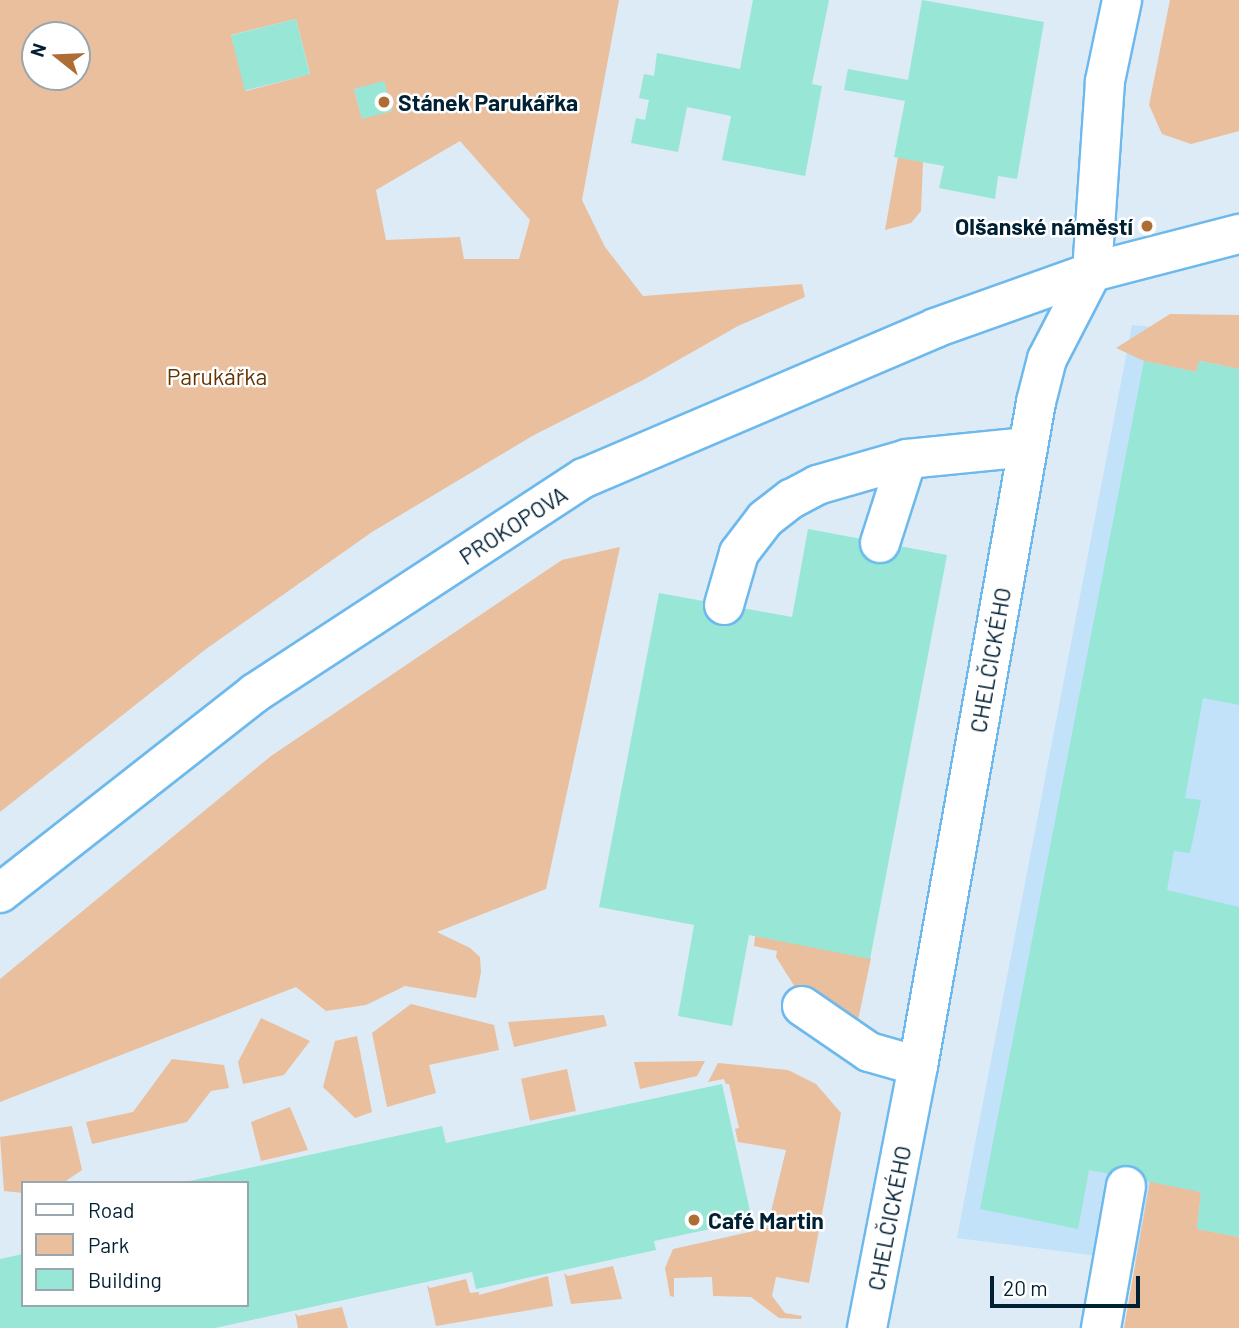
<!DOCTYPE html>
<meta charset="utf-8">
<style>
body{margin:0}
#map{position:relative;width:1239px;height:1328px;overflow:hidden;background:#dcebf6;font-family:Barlow,sans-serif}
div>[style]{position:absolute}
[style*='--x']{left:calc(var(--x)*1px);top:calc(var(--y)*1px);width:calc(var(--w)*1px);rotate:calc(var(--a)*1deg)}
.built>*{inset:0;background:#c2e2f9}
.green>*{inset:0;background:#eabf9d;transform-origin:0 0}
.building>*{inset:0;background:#97e6d6;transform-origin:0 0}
.roads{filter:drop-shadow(2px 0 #6db9ed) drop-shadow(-2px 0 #6db9ed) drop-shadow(0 2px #6db9ed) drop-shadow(0 -2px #6db9ed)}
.minor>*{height:38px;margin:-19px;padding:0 19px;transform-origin:19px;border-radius:19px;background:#fff}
.dots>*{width:19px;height:19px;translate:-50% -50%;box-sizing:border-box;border:4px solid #fff;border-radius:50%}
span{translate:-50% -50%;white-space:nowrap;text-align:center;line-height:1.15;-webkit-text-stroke:5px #fff;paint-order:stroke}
.poi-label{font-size:23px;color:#002034;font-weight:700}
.left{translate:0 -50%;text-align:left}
.right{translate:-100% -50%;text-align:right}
.park-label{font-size:23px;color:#633400}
.street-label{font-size:23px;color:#002034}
.legend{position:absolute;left:21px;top:1181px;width:228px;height:126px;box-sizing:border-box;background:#fff;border:2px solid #99a6ae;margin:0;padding:9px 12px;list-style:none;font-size:21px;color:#002034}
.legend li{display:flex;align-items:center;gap:14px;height:35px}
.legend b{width:35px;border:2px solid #99a6ae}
.north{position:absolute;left:21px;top:21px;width:70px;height:70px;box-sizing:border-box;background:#fff;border:2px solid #99a6ae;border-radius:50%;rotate:288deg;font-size:19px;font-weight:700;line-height:28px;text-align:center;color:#002034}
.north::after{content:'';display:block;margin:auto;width:24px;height:32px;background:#ad6d35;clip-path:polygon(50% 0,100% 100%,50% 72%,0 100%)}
.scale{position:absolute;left:990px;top:1276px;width:150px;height:32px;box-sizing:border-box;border:4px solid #002034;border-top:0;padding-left:9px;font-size:21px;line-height:24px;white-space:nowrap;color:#002034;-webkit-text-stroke:5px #fff;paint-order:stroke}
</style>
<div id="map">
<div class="built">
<div style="clip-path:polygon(1132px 325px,1239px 336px,1239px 1274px,957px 1238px)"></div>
</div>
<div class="green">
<div style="clip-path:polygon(evenodd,0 0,619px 0,582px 200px,605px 247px,643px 296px,802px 284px,805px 297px,738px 326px,643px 380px,534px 435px,372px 532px,206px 649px,0 812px,0 0,296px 19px,310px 74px,246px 91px,231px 35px,296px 19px,0 0,35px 35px,77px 35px,77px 77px,35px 77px,35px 35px,0 0,384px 82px,392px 111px,362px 118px,354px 89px,384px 82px,0 0,460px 141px,530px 220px,519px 259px,464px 259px,460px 237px,386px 240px,376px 190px,460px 141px)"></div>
<div style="clip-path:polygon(1170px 0,1239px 0,1239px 131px,1191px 144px,1162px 134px,1149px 105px)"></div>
<div style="clip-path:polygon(898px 157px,923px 162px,921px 211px,911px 223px,885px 230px)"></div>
<div style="clip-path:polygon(1170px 314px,1239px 315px,1239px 369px,1200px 361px,1196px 372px,1144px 361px,1116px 348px)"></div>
<div style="clip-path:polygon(620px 547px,546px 889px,437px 932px,470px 948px,480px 957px,481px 972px,476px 998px,405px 986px,366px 1005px,326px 1011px,296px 987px,0 1102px,0 979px,271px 756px,562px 560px)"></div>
<div style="clip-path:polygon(755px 936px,871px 958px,857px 1025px,805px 1003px,776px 957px,777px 951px,754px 946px)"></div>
<div style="clip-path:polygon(411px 1004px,494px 1025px,499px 1050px,429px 1065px,436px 1093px,387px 1107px,372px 1033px)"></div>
<div style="clip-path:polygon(604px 1015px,607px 1026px,514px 1047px,508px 1022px)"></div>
<div style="clip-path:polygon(261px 1018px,310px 1041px,284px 1075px,243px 1084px,238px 1062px)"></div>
<div style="clip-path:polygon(357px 1036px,372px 1112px,355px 1118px,323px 1087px,335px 1041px)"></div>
<div style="clip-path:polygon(172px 1059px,224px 1065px,229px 1088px,211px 1091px,187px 1122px,92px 1144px,86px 1122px,133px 1112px)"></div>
<div style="clip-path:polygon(705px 1061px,697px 1076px,640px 1089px,634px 1062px)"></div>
<div style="clip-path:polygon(718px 1063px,788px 1070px,816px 1084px,841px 1113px,809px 1283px,776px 1277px,772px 1296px,785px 1313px,802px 1316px,801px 1319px,779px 1318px,751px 1297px,713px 1296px,712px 1277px,674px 1278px,674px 1297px,670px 1296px,665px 1268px,673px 1249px,767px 1228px,786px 1150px,738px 1142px,735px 1129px,739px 1128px,729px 1084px,726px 1084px,724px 1079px,708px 1082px)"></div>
<div style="left:567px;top:1069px;width:43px;height:47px;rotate:78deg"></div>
<div style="clip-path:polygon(290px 1107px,308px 1150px,261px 1161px,251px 1122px)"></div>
<div style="clip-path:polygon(72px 1126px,82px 1170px,63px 1183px,23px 1183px,23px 1193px,4px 1191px,0 1137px)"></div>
<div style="clip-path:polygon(1150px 1181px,1201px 1192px,1197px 1229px,1239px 1237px,1239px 1328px,1124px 1328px)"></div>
<div style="clip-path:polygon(613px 1266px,622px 1299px,571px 1304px,564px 1273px,568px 1276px)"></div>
<div style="clip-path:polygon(548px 1276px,553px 1306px,436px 1326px,427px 1285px,430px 1288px,466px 1279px,470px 1293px,479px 1292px,479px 1295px)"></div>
<div style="clip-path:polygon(342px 1307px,348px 1328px,298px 1328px,295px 1313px,298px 1316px)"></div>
</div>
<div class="building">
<div style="clip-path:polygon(753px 0,829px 0,812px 84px,822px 86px,805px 176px,722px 160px,731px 116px,687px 107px,678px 152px,631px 143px,636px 118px,645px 120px,649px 100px,639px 98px,644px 74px,654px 76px,657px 53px,740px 69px)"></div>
<div style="clip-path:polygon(922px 0,1044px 22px,1017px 179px,998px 176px,995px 199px,939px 188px,944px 166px,894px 157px,905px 101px,844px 90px,848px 69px,908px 80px)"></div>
<div style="left:296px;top:19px;width:57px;height:67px;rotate:76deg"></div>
<div style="left:384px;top:81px;width:31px;height:31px;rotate:75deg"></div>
<div style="clip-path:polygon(1144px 361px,1196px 372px,1199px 361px,1239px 369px,1239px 705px,1203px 698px,1185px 798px,1201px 800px,1196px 825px,1190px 853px,1174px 851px,1167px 890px,1239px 907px,1239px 1237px,1197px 1229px,1201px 1192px,1089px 1170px,1078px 1229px,980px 1209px)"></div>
<div style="clip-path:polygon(808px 529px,947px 555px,870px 959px,749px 935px,732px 1026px,678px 1016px,694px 925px,599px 907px,659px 593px,792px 617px)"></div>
<div style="clip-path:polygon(722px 1084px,752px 1220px,654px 1241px,656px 1250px,476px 1289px,472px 1272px,215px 1328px,0 1328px,0 1259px,23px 1254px,23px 1305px,247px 1305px,247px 1183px,185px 1182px,442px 1126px,446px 1143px)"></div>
</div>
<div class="roads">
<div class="minor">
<div style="--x:880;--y:543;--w:88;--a:-72.2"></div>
<div style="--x:724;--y:605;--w:54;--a:-73.9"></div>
<div style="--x:739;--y:553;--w:43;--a:-52.6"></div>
<div style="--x:765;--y:519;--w:33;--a:-38"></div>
<div style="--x:791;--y:499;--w:30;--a:-28"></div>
<div style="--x:817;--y:485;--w:94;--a:-16.1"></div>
<div style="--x:907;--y:459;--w:121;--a:-5.7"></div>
<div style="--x:0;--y:893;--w:324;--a:-38.1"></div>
<div style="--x:255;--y:693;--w:393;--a:-33.2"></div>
<div style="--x:584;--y:478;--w:382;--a:-23.1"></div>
<div style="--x:935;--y:328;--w:167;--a:-19.6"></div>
<div style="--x:1092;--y:272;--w:152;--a:-14.5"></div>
<div style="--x:802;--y:1006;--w:81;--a:34.5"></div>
<div style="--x:869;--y:1052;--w:51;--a:15.9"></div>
<div style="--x:867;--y:1328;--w:267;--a:-79"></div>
<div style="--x:918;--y:1066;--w:674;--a:-79.92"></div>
<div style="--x:1036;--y:402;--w:44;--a:-75.7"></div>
<div style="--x:1047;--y:359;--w:98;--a:-62.7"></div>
<div style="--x:1092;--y:272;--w:191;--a:-86.1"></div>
<div style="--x:1105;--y:81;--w:83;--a:-78.1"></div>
<div style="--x:1101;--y:1328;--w:144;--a:-80"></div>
</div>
</div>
<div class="dots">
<div style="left:384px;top:102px;background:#ad6d35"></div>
<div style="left:1147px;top:226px;background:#ad6d35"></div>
<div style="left:694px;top:1220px;background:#ad6d35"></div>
</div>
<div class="poi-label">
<span class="left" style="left:398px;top:102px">Stánek Parukářka</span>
<span class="right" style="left:1133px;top:226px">Olšanské náměstí</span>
<span class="left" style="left:708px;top:1220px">Café Martin</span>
</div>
<div class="park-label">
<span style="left:217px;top:376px">Parukářka</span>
</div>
<div class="street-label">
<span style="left:513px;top:525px;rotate:-33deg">PROKOPOVA</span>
<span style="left:990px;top:660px;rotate:-80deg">CHELČICKÉHO</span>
<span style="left:889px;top:1218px;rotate:-79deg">CHELČICKÉHO</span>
</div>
<ul class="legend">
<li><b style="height:9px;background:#fff"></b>Road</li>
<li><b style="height:19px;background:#eabf9d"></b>Park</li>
<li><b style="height:19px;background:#97e6d6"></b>Building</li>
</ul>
<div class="north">N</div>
<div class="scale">20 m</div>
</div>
